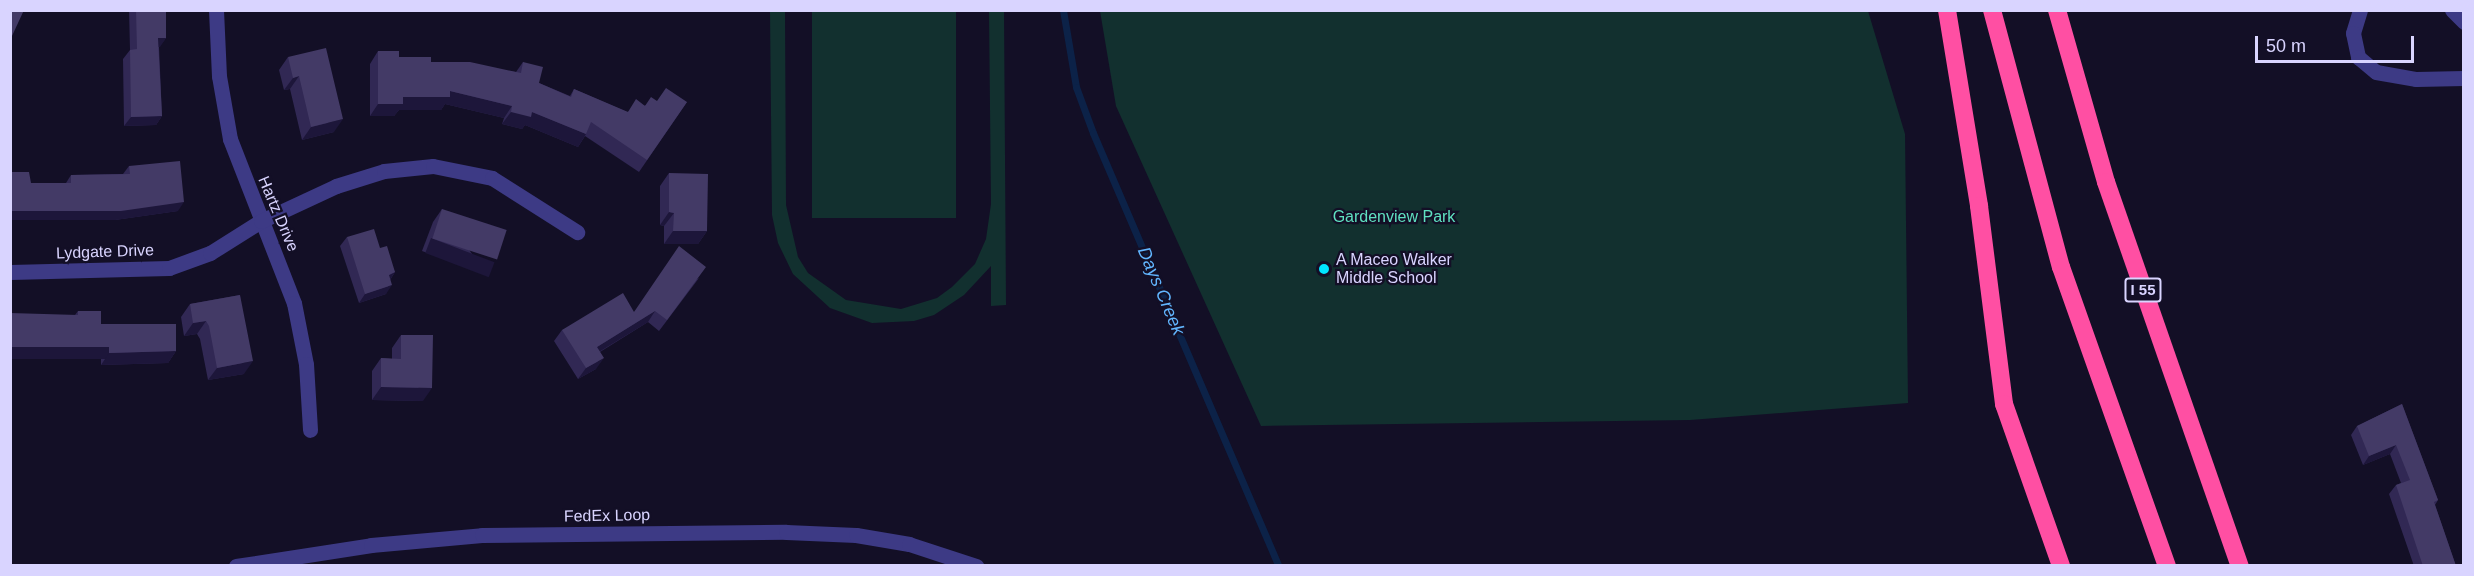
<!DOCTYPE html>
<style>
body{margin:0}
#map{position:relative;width:2474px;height:576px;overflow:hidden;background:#130f26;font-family:Helvetica,sans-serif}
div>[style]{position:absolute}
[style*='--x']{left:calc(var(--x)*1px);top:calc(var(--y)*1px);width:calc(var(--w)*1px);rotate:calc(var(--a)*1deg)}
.green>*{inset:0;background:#12302f;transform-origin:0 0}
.stream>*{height:7px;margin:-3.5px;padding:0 3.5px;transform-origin:3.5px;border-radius:3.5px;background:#0c2248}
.street>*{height:15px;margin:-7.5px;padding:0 7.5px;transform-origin:7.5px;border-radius:7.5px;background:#3d3a85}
.highway>*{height:18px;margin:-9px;padding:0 9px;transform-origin:9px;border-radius:9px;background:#ff4fa3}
.wall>*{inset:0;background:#312854}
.shaded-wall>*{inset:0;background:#1d163a;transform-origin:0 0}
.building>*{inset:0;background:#433a66;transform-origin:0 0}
.dots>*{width:16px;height:16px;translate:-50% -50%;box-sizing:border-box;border:3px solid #130f26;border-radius:50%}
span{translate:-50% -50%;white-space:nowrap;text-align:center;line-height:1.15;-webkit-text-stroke:4.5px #130f26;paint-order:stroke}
.shield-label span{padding:2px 4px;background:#130f26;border:2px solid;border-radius:4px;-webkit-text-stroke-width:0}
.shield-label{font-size:15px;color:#d9d4ff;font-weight:700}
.street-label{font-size:16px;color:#d9d4ff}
.park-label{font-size:16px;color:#5fe0c0}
.poi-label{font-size:16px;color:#d9d4ff}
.left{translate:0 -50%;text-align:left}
.water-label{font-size:18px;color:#62b6ff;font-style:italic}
.frame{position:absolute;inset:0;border:12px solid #d9d4ff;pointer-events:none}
.scale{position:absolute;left:2255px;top:36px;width:159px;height:27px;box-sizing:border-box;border:3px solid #d9d4ff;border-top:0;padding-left:8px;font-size:18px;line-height:21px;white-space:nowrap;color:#d9d4ff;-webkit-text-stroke:4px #130f26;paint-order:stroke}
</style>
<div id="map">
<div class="green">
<div style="clip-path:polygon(770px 11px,785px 11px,786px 205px,798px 257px,808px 273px,846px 300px,901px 309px,937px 298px,952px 287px,975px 264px,986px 239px,991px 204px,989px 11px,1004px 11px,1006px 305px,991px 306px,991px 266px,964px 295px,934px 315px,914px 321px,872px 323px,830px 308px,793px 274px,778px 243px,772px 215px)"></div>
<div style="left:812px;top:11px;width:144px;height:207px"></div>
<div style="clip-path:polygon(1100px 11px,1868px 11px,1905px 134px,1908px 403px,1690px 420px,1261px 426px,1116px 106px)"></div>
</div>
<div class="stream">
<div style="--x:1063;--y:10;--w:78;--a:80.4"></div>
<div style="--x:1076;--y:87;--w:49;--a:69.7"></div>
<div style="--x:1093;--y:133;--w:471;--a:66.8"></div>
</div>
<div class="street">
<div style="--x:216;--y:10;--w:66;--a:87.4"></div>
<div style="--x:219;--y:76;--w:64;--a:80.1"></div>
<div style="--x:230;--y:139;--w:176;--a:68.7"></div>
<div style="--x:294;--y:303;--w:62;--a:78.9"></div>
<div style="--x:306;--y:364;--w:66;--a:86.5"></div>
<div style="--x:2360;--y:10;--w:24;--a:107"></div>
<div style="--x:2353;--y:33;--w:25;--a:78"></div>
<div style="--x:2358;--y:57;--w:23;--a:40"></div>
<div style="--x:2376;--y:72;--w:41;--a:9.9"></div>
<div style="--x:2416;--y:79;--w:48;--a:-1.2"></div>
<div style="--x:2452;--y:10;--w:17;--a:45"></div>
<div style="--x:10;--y:272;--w:159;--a:-1.4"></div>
<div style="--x:169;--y:268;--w:44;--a:-20.1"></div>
<div style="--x:210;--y:253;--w:60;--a:-32.1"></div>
<div style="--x:261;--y:221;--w:83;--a:-25"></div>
<div style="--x:336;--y:186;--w:50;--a:-17.4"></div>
<div style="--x:384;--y:171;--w:49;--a:-5.8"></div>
<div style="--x:433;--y:166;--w:60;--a:11.5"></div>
<div style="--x:492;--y:178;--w:101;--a:32.4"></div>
<div style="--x:236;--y:566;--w:137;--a:-8.8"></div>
<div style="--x:371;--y:545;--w:111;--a:-5.1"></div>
<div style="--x:482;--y:535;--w:304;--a:-0.6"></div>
<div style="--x:786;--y:532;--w:70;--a:2.5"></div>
<div style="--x:856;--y:535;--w:54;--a:9.6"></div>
<div style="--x:909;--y:544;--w:71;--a:18.2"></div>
</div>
<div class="highway">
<div style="--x:1947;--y:10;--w:199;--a:80.7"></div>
<div style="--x:1979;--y:206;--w:200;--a:82.8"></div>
<div style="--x:2004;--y:404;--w:172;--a:70.6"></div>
<div style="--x:1992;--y:10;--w:266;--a:75"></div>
<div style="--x:2061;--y:267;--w:317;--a:70.5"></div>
<div style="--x:2057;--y:10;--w:179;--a:74.1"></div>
<div style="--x:2106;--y:182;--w:407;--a:70.8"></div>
</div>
<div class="wall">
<div style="clip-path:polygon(129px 10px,166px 10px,166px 38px,159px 47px,162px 116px,156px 125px,124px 126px,123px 59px,130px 50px)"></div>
<div style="clip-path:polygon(378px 51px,399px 57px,431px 62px,516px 72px,523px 62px,539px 83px,570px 96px,574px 89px,627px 112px,657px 101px,687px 102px,639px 172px,585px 136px,578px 147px,525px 125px,522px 129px,502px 124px,504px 118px,445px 104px,441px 110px,399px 110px,394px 116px,370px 116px,370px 64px)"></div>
<div style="clip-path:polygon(288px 57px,334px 132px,302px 140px,290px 89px,284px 90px,279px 70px)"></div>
<div style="clip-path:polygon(129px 166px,178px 211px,115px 220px,10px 220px,31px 183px,66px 183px,71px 175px,123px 174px)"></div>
<div style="clip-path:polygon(669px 173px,707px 231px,698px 244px,664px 244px,664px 226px,660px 225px,660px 186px)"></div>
<div style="clip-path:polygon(442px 209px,486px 275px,422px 251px,433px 222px)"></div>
<div style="clip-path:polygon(347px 237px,380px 248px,395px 272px,390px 280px,386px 294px,359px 303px,340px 246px)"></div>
<div style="clip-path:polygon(699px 278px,659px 331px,648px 322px,600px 352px,596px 369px,578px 379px,554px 341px,562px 330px,634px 312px)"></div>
<div style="clip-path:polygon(240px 295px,244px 374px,208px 380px,200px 339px,197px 334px,184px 336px,181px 317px,190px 304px)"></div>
<div style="clip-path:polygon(78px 311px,101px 324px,176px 351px,168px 363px,101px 365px,101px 359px,75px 315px)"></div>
<div style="clip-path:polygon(401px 335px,423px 401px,372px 400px,372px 371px,381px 358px,392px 359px,392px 348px)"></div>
<div style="clip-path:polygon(2402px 404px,2438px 500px,2435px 505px,2456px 566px,2414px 566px,2389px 494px,2396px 485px,2401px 483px,2390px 454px,2363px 465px,2351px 435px,2357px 426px)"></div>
</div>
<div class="shaded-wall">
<div style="clip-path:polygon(158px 38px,166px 38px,160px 47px,152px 47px)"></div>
<div style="clip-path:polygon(299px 76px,290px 89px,284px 90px,293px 78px)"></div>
<div style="clip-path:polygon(450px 91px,512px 106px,504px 118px,445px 104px,441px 110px,399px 110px,394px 116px,370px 116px,378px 104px,403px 97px)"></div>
<div style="clip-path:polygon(511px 112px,532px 112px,586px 134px,578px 147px,525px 125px,522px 129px,502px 124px)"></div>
<div style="clip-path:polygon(162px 116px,156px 125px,124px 126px,131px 117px)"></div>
<div style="clip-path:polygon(343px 119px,334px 132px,302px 140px,311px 127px)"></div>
<div style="clip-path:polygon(184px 202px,178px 211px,115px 220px,10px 220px,10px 211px)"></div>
<div style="clip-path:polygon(669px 212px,674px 213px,664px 226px,660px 225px)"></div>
<div style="clip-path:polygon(673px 231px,707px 231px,698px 244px,664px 244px)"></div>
<div style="left:431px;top:238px;width:68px;height:16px;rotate:21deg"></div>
<div style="clip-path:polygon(395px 272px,389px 281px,389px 275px)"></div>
<div style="clip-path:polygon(392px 285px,386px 294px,359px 303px,365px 294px)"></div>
<div style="clip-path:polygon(655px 311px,648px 322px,589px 358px,597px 347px)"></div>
<div style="clip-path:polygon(206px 321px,197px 334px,184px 336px,193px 323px)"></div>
<div style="left:10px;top:347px;width:99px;height:12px"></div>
<div style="clip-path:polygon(176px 351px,168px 363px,101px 365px,109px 353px)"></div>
<div style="clip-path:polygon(604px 358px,596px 369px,578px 379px,586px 368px)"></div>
<div style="clip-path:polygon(253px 361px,244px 374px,208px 380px,217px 368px)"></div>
<div style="clip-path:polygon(381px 387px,432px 388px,423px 401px,372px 400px)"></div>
<div style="clip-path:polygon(2396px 445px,2390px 454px,2363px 465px,2369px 456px)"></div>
</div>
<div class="building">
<div style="clip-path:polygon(10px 10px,24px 10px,12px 36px,10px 36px)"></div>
<div style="clip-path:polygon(136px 10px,166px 10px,166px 38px,158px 38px,162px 116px,131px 117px,130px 50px,137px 49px)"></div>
<div style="clip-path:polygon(326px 48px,343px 119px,311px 127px,299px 76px,293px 78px,288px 57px)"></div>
<div style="clip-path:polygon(378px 51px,399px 51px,399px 57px,431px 57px,431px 62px,470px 62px,521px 73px,523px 62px,543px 67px,539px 83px,571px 97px,574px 89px,628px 112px,636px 99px,645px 106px,651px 97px,657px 101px,666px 88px,687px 102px,647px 160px,591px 122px,586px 134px,532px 112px,531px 117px,511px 112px,512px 106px,450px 91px,450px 97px,403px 97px,403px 104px,378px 104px)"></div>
<div style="clip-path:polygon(180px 161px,184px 202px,121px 211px,10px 211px,10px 172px,29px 172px,31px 183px,71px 183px,71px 175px,130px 174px,129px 166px)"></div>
<div style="clip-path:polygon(669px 173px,708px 174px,707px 231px,673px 231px,674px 213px,669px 212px)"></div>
<div style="left:442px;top:209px;width:68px;height:31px;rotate:18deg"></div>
<div style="clip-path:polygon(374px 229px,380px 248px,387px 246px,395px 272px,389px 275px,392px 285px,365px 294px,347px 237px)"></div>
<div style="clip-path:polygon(679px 246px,706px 267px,667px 320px,655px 311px,597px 347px,604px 358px,586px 368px,562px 330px,623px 293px,634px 312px)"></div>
<div style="clip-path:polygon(240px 295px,253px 361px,217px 368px,209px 326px,206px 321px,193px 323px,190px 304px)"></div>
<div style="clip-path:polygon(78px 311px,101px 311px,101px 324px,176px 324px,176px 351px,109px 353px,109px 347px,10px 347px,10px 313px,78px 315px)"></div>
<div style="clip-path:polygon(401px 335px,433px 335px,432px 388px,381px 387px,381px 358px,401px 359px)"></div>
<div style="clip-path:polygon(2402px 404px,2438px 500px,2434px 502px,2456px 566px,2423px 566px,2396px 485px,2410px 480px,2396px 445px,2369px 456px,2357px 426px)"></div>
</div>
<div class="dots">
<div style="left:1324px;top:269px;background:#00e5ff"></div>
</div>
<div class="shield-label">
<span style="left:2143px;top:290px">I 55</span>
</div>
<div class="street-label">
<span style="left:278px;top:214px;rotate:67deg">Hartz Drive</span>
<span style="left:105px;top:252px;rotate:-2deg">Lydgate Drive</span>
<span style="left:607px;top:516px;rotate:-1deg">FedEx Loop</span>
</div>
<div class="park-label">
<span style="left:1394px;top:217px">Gardenview Park</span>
</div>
<div class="poi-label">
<span class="left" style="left:1336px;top:269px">A Maceo Walker<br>Middle School</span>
</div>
<div class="water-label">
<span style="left:1161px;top:291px;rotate:67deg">Days Creek</span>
</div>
<div class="frame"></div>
<div class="scale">50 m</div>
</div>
